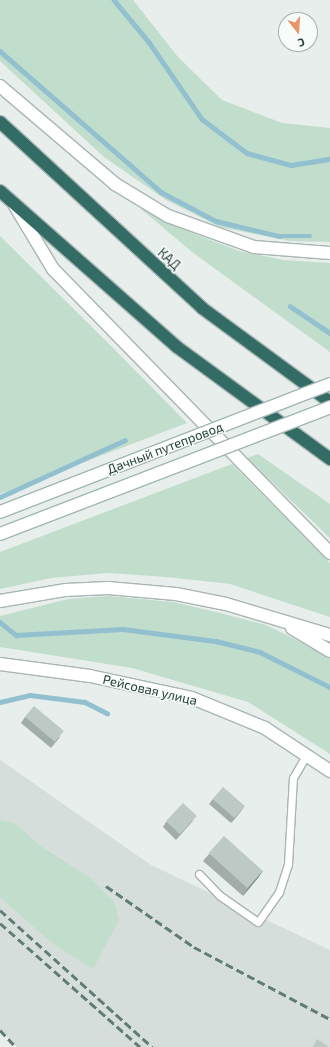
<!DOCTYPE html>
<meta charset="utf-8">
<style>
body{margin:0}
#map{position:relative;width:330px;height:1047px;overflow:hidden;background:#e7eeec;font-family:"Exo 2",sans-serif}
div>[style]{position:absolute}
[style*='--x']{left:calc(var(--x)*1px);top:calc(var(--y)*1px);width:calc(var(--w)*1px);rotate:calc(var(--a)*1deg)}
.built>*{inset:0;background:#d5dedb}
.green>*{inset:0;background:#c1decc}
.stream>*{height:4.5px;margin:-2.25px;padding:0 2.25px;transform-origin:2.25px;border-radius:2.25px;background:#92c0cf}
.roads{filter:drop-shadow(1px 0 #a9b6b4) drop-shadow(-1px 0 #a9b6b4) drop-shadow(0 1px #a9b6b4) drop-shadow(0 -1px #a9b6b4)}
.service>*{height:7px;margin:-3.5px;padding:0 3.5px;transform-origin:3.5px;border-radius:3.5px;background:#fff}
.minor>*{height:12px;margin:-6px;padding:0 6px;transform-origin:6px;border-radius:6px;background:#fff}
.secondary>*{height:12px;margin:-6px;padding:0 6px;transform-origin:6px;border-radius:6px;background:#fff}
.motorway>*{height:12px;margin:-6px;padding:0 6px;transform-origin:6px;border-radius:6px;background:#336b65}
.rail>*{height:3px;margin-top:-1.5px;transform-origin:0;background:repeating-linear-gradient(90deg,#617b77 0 8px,transparent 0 12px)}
.bridges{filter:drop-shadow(1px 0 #a2b7b2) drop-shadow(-1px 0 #a2b7b2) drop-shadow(0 1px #a2b7b2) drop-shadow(0 -1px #a2b7b2)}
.secondary-bridge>*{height:12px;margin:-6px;padding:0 6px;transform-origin:6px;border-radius:6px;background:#fff}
.wall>*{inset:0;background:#a2ada9}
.shaded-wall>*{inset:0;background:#848d8a}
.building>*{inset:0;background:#bcc9c5;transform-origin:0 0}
span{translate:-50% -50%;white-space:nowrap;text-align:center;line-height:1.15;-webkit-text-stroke:3px #f7fbf9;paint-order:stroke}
.street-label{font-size:13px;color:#26403c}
.north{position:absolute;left:278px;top:12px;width:40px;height:40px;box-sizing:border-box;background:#f7fbf9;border:1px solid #a3b0ad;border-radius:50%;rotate:163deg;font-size:11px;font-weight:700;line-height:16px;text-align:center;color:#26403c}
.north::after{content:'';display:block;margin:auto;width:14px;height:18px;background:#ea9569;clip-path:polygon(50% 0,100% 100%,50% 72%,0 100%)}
</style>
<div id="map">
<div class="built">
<div style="clip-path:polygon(0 760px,151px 865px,330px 950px,330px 1047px,17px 1047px,0 1030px)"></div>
</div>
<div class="green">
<div style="clip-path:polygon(0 0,133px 0,178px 57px,222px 100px,282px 123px,330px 128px,330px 242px,290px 241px,220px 227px,166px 200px,104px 157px,0 61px)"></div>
<div style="clip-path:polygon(142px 206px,195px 234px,239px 251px,283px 260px,330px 263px,330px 352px,192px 252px,141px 209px)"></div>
<div style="clip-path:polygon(0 236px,110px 345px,187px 423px,0 494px)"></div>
<div style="clip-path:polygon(258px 454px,330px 504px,330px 538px,247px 458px)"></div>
<div style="clip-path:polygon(232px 464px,330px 563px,330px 617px,230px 584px,166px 577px,108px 573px,51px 578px,0 589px,0 552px)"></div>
<div style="clip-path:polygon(108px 596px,173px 602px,224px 614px,266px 625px,330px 656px,330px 754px,248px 702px,132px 668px,0 647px,0 616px,68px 599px)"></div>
<div style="clip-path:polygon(0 820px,16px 824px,42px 847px,89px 877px,115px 903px,119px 920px,93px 969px,53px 944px,0 897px)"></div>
</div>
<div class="stream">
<div style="--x:114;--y:0;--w:55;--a:50.2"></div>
<div style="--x:149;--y:42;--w:93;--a:55.5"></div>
<div style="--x:202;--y:119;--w:56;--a:37.1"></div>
<div style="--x:247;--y:153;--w:46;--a:15.3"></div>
<div style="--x:291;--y:165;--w:39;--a:-9"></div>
<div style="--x:0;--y:51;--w:214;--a:41.2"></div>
<div style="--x:161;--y:192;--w:62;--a:27.8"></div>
<div style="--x:216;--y:221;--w:65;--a:13.4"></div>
<div style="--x:279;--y:236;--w:31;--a:0"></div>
<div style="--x:290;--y:306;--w:48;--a:34"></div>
<div style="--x:0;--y:497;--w:137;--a:-24.5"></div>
<div style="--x:0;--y:622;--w:21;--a:39"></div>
<div style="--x:16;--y:635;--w:107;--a:-3.2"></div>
<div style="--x:123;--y:629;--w:94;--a:7.4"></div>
<div style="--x:216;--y:641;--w:45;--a:14"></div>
<div style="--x:260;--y:652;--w:78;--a:26.6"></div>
<div style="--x:0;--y:702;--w:31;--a:-13"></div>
<div style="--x:30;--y:695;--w:55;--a:7.3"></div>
<div style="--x:85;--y:702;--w:25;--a:27"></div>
</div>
<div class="roads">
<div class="service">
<div style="--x:199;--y:874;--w:29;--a:46"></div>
<div style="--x:219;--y:895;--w:47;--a:34.7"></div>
<div style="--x:258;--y:922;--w:37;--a:-55"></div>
<div style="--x:279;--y:892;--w:29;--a:-72"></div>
<div style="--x:288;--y:864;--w:86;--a:-86.7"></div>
<div style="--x:293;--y:778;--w:28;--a:-60"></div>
</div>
<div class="minor">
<div style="--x:0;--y:664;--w:91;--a:7.6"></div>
<div style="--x:90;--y:676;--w:104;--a:12.2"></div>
<div style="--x:192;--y:698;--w:79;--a:22.3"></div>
<div style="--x:265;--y:728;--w:78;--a:33.5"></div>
</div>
<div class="secondary">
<div style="--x:0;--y:86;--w:151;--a:40.4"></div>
<div style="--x:115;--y:184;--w:62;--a:31.1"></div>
<div style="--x:168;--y:216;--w:91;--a:19.8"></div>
<div style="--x:254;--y:247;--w:76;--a:4.5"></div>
<div style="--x:15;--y:206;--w:74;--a:58.9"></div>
<div style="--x:53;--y:269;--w:397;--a:45.7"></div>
<div style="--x:0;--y:601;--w:67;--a:-9.5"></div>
<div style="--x:66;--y:590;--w:42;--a:-2.7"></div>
<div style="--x:108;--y:588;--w:68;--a:5"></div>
<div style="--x:176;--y:594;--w:51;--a:11.3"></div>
<div style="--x:226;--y:604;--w:109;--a:16.6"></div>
<div style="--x:292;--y:628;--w:44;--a:31.2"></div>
</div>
<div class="motorway">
<div style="--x:0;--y:122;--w:275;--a:42.6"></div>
<div style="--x:202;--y:308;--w:159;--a:36.3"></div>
<div style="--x:0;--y:191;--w:236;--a:41.4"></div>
<div style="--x:177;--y:347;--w:190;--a:36.2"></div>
</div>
</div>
<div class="rail">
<div style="--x:106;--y:886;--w:107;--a:34.7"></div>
<div style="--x:194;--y:947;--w:154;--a:27.9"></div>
<div style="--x:0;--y:910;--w:205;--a:42"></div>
<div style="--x:0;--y:923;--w:187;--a:41.5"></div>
<div style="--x:0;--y:1030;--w:23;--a:47"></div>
</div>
<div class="bridges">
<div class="secondary-bridge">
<div style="--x:0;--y:512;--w:354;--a:-21.2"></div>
<div style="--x:0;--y:534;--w:354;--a:-21"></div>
</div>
</div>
<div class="wall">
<div style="clip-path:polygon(25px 717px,60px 737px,51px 748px,21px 723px)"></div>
<div style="clip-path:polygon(213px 799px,241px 811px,231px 823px,209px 804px)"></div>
<div style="clip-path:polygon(193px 821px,176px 840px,163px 827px,166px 822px)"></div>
<div style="clip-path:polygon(209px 854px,263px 871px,258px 878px,243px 896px,203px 861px)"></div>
</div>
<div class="shaded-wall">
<div style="clip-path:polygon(245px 806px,241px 811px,231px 823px,235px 817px)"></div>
<div style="clip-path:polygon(263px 871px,258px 878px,243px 896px,248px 888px)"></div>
</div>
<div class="building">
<div style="left:34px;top:706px;width:39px;height:14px;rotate:40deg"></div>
<div style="left:223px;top:787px;width:29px;height:16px;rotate:41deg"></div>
<div style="left:183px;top:803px;width:19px;height:25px;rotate:43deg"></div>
<div style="left:224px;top:836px;width:52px;height:23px;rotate:42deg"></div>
<div style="clip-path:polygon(317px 1039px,329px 1047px,313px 1047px)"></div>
</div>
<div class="street-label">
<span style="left:169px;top:259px;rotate:42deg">КАД</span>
<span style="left:165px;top:448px;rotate:-21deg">Дачный путепровод</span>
<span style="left:150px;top:690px;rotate:13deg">Рейсовая улица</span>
</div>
<div class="north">С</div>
</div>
